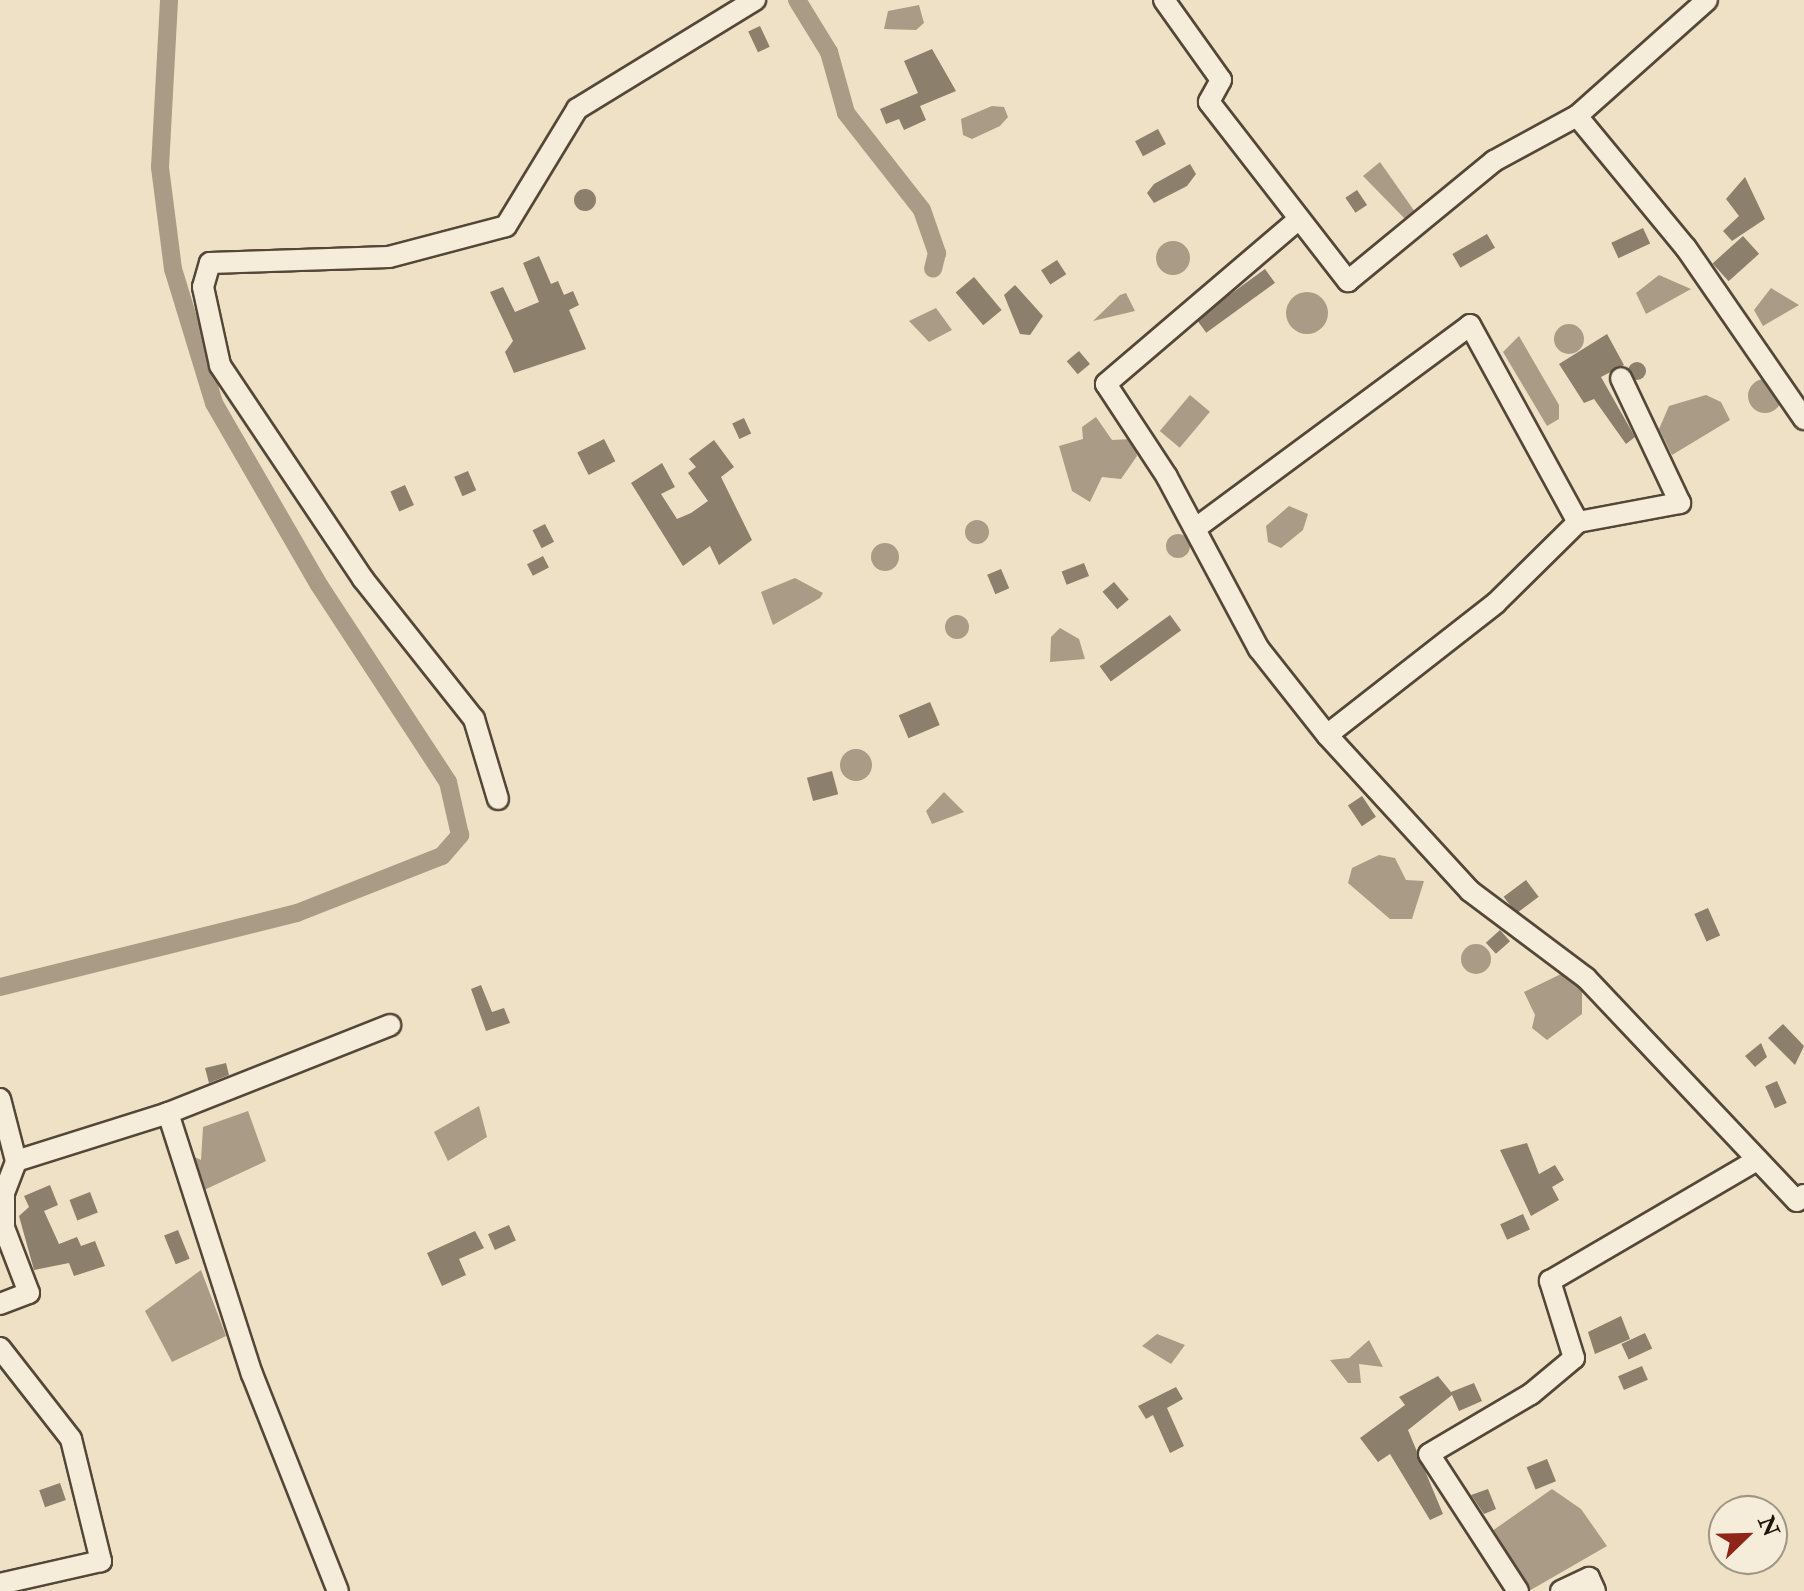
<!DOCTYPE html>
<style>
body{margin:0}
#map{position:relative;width:1804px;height:1591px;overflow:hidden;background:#efe1c6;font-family:"IM FELL Double Pica",serif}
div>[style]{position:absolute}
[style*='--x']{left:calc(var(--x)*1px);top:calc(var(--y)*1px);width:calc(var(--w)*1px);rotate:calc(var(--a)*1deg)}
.water>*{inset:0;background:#a99b85;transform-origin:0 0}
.round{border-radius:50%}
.canal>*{height:18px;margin:-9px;padding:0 9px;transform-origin:9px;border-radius:9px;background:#a99b85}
.building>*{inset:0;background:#8c7f6b;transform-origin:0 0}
.roads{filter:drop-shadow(2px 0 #544738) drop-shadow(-2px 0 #544738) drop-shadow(0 2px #544738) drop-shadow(0 -2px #544738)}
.street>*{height:20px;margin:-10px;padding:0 10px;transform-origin:10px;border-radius:10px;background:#f5ecda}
span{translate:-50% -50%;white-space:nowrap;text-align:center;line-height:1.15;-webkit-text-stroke:6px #f5ecda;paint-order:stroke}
.north{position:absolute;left:1708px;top:1495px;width:80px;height:80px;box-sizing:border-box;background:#f5ecda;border:2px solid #a09686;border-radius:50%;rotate:67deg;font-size:22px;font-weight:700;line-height:32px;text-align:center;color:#211408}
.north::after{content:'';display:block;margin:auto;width:28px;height:36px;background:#8f2418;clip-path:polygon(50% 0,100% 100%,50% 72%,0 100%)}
</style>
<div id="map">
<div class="water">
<div style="clip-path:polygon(919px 5px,924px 23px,916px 30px,884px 29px,888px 11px)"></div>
<div style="clip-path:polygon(992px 106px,1004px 107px,1008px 117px,1000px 126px,972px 139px,963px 135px,961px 119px)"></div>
<div style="clip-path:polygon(1380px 162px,1415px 212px,1406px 220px,1363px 176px)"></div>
<div class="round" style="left:1156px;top:241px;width:34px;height:34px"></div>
<div style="clip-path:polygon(1659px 275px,1691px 289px,1646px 314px,1636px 293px)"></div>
<div style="clip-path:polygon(1771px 288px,1799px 305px,1763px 326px,1754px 310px)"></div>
<div class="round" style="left:1286px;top:292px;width:42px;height:42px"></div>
<div style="clip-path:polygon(1126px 293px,1135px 311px,1093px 321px,1120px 295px)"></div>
<div style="clip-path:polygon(936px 308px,952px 330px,929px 342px,909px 321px)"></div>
<div class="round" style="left:1554px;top:324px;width:30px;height:30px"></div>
<div style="clip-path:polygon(1519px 336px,1559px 405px,1559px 419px,1547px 426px,1503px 352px)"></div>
<div class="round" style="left:1748px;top:379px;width:34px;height:34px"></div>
<div style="left:1190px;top:395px;width:26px;height:47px;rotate:40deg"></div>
<div style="clip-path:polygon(1706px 395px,1721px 402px,1730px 420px,1672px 455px,1659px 429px,1669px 406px)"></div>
<div style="clip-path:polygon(1096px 417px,1112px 440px,1132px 439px,1137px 456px,1121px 479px,1102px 477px,1090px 502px,1072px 491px,1059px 446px,1083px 439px,1082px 427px)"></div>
<div style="clip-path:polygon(1289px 506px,1308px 514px,1303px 530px,1281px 548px,1268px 542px,1266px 526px)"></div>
<div class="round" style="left:965px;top:520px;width:24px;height:24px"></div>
<div class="round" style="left:1166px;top:534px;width:24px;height:24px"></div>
<div class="round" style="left:871px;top:543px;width:28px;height:28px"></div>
<div style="clip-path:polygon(795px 578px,823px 593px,820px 598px,773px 625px,761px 592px)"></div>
<div class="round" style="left:945px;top:615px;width:24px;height:24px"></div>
<div style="clip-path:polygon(1060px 628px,1079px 639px,1085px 659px,1050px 662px,1051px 637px)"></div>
<div class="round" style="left:840px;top:749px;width:32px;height:32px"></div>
<div style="clip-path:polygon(944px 792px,964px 812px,932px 824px,926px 811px)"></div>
<div style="clip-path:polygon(1379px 855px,1395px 858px,1406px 880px,1424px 881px,1412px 919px,1390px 919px,1348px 883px,1352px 868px)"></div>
<div class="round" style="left:1461px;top:944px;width:30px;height:30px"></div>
<div style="clip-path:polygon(1563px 973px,1582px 991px,1582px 1014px,1547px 1040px,1532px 1028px,1535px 1015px,1524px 992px)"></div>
<div style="clip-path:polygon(479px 1106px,487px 1137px,448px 1161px,434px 1132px)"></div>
<div style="clip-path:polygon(248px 1111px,266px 1161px,202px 1191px,184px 1152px,201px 1160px,203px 1127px)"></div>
<div style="clip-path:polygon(201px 1270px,226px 1336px,172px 1362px,145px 1311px)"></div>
<div style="clip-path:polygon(1157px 1334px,1185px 1345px,1171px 1364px,1142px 1346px)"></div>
<div style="clip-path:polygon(1369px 1340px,1383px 1367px,1359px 1364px,1361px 1383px,1348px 1383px,1330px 1360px,1349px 1358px)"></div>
<div style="clip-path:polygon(1552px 1489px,1581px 1509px,1607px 1546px,1529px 1591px,1485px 1536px)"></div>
</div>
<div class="canal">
<div style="--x:797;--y:0;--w:61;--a:58.4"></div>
<div style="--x:829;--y:52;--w:63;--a:74.4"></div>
<div style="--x:846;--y:113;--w:123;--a:51.9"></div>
<div style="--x:922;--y:210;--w:46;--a:70.8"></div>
<div style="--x:937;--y:253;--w:16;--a:104"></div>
<div style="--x:0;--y:987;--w:306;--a:-14"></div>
<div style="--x:297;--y:913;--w:156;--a:-21.5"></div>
<div style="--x:442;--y:856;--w:28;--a:-49"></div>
<div style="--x:460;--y:835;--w:54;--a:-102.8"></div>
<div style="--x:448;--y:782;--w:235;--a:-123.2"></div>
<div style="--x:319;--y:585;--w:210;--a:-120"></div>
<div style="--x:214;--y:403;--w:140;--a:-107"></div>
<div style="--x:173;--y:269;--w:103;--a:-97.3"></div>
<div style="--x:160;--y:167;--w:167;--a:-86.9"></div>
</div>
<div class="building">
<div style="left:760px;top:26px;width:23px;height:13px;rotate:65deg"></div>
<div style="clip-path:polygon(932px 49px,956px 91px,920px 106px,926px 120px,904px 130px,899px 119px,886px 124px,880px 109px,918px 93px,904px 61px)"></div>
<div style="left:1158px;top:129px;width:17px;height:26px;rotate:62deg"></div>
<div style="clip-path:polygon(1190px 164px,1196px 174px,1187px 186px,1154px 203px,1147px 193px,1154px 184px)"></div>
<div style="clip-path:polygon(1745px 177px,1765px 219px,1732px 241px,1723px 231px,1739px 216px,1726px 199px)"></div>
<div class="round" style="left:574px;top:189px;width:22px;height:22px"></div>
<div style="left:1357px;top:190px;width:18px;height:14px;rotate:56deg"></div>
<div style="left:1643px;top:228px;width:17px;height:35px;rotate:65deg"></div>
<div style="left:1487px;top:234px;width:16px;height:40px;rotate:60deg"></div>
<div style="left:1743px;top:236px;width:24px;height:41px;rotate:48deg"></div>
<div style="clip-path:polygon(539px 256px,551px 284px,558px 281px,564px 295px,573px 291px,579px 305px,569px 310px,586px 349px,514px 373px,505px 352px,513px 341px,490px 292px,503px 287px,515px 312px,539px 302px,523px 263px)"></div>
<div style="left:1057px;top:260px;width:17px;height:19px;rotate:57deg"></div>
<div style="left:1265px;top:269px;width:17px;height:85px;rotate:54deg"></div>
<div style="left:974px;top:277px;width:43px;height:24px;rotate:50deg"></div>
<div style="clip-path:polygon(1015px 285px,1043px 316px,1030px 335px,1020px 334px,1004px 295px)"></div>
<div style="clip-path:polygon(1607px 334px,1624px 365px,1601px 377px,1635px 437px,1626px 444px,1594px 399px,1584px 403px,1559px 364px)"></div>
<div style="left:1079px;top:351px;width:17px;height:16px;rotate:50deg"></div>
<div class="round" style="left:1628px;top:362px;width:18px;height:18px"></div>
<div style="left:744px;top:418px;width:17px;height:13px;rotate:65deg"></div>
<div style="left:604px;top:439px;width:25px;height:30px;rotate:63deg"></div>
<div style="clip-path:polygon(714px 440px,734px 467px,721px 477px,752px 540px,719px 565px,710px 546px,683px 566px,631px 483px,662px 463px,675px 487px,661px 494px,677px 519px,691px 513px,708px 501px,688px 473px,696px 467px,689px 459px)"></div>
<div style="left:468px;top:471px;width:21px;height:15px;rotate:67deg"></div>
<div style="left:405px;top:485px;width:22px;height:16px;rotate:66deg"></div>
<div style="left:545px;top:524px;width:20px;height:14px;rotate:63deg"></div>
<div style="left:543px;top:556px;width:13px;height:18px;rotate:63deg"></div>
<div style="left:1084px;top:563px;width:14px;height:24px;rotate:69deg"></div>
<div style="left:1001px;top:569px;width:21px;height:15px;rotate:67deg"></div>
<div style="left:1114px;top:582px;width:23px;height:15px;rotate:50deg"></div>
<div style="left:1170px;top:615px;width:19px;height:87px;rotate:54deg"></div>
<div style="left:930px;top:702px;width:25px;height:34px;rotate:67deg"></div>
<div style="left:832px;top:771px;width:24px;height:26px;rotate:75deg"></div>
<div style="left:1362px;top:796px;width:25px;height:17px;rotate:56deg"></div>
<div style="left:1526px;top:880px;width:21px;height:28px;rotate:53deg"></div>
<div style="left:1708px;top:908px;width:30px;height:15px;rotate:66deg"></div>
<div style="left:1500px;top:930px;width:15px;height:19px;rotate:48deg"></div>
<div style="clip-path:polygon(481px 985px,492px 1012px,504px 1008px,510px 1023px,486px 1031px,471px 989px)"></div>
<div style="clip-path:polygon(1783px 1024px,1804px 1046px,1795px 1065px,1768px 1038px)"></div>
<div style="clip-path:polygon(1761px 1043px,1767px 1057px,1755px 1067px,1745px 1056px)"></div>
<div style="clip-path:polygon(226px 1063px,229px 1075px,209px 1083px,205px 1068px)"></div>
<div style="left:1777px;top:1081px;width:24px;height:13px;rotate:66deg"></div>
<div style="clip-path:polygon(1527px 1143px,1539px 1174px,1555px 1165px,1564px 1180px,1552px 1187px,1559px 1200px,1531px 1216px,1500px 1150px)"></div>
<div style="clip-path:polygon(50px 1185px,58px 1205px,44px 1211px,59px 1244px,77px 1237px,81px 1246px,95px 1241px,105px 1266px,74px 1276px,69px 1263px,34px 1270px,19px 1216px,29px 1207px,24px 1196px)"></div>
<div style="left:90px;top:1192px;width:22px;height:22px;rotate:69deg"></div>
<div style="left:1523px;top:1214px;width:17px;height:25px;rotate:66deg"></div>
<div style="left:509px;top:1225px;width:17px;height:23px;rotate:66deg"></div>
<div style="left:178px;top:1230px;width:31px;height:15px;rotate:68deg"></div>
<div style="clip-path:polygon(475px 1231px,484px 1248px,459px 1259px,466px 1275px,442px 1286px,427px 1253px)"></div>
<div style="clip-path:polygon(1621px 1316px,1630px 1339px,1595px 1354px,1588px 1332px)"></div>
<div style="left:1645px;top:1333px;width:17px;height:26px;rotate:65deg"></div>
<div style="left:1642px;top:1366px;width:15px;height:26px;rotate:67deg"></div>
<div style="clip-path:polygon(1438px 1376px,1451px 1392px,1474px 1383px,1482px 1401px,1459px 1411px,1452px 1395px,1408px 1430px,1443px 1514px,1430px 1520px,1390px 1454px,1378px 1462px,1360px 1438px,1405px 1405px,1399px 1397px)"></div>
<div style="clip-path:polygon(1176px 1387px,1183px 1399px,1167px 1408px,1184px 1446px,1170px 1453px,1153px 1415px,1146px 1419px,1138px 1406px)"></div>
<div style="left:1547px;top:1459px;width:24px;height:22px;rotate:68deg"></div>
<div style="left:60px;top:1483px;width:18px;height:22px;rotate:71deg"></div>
<div style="clip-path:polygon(1488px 1489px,1496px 1509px,1484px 1514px,1471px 1495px)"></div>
</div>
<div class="roads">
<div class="street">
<div style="--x:1164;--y:0;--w:98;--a:54.5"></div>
<div style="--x:1221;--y:80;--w:25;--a:119"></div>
<div style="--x:1209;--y:102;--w:227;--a:52.2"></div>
<div style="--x:1348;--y:281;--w:189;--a:-39.4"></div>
<div style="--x:1494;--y:161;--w:94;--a:-28.5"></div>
<div style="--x:1577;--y:116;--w:171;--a:50.5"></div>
<div style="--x:1686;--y:248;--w:208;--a:55.4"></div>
<div style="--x:1577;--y:116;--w:174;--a:-41.7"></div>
<div style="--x:1299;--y:219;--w:254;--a:139.5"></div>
<div style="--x:1106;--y:384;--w:111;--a:56.7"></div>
<div style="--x:1167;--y:477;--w:195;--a:61.9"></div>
<div style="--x:1259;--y:649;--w:110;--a:51.7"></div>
<div style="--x:1578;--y:522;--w:115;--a:135.4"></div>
<div style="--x:1496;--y:603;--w:214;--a:142"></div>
<div style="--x:1327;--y:735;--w:212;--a:47.5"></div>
<div style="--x:1470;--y:891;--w:145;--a:36.9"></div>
<div style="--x:1586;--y:978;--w:307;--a:46.6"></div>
<div style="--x:1797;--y:1201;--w:9;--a:-41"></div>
<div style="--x:1578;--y:522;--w:104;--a:-10.6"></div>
<div style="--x:1680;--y:503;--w:138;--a:-115.3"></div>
<div style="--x:1196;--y:528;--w:341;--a:-36.5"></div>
<div style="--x:1470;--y:325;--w:225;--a:61.3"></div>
<div style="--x:498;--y:799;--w:84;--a:-106.7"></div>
<div style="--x:474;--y:719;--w:179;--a:-128.4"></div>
<div style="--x:363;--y:579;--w:257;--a:-123.8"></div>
<div style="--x:220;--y:365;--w:80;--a:-102.3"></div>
<div style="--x:203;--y:287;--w:25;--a:-74"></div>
<div style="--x:210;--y:263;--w:179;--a:-1.9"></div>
<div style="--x:389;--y:257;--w:121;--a:-14.8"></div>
<div style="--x:506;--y:226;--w:137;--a:-58.7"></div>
<div style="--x:577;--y:109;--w:209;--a:-31.5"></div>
<div style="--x:0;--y:1099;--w:64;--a:75.5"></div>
<div style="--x:16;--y:1161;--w:159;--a:-17.5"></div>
<div style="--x:168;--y:1113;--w:274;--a:72.2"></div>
<div style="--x:252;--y:1374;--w:233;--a:68.4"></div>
<div style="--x:168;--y:1113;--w:239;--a:-21.6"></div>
<div style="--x:0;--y:1304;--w:31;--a:-21"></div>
<div style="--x:29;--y:1293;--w:70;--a:-111"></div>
<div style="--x:4;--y:1228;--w:35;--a:-90"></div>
<div style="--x:4;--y:1193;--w:34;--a:-69"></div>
<div style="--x:0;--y:1348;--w:115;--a:52"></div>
<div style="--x:71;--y:1439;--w:126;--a:76.2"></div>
<div style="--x:101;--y:1561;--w:104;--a:167.2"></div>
<div style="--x:1518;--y:1591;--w:163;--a:-123"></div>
<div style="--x:1429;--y:1454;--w:118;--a:-30.5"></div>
<div style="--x:1531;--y:1394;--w:56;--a:-39.9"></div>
<div style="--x:1574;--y:1358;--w:81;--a:-107.3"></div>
<div style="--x:1550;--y:1281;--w:240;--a:-30.3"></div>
<div style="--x:1561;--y:1591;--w:31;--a:-25"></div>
<div style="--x:1589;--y:1578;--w:14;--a:65"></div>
</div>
</div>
<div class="north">N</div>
</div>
